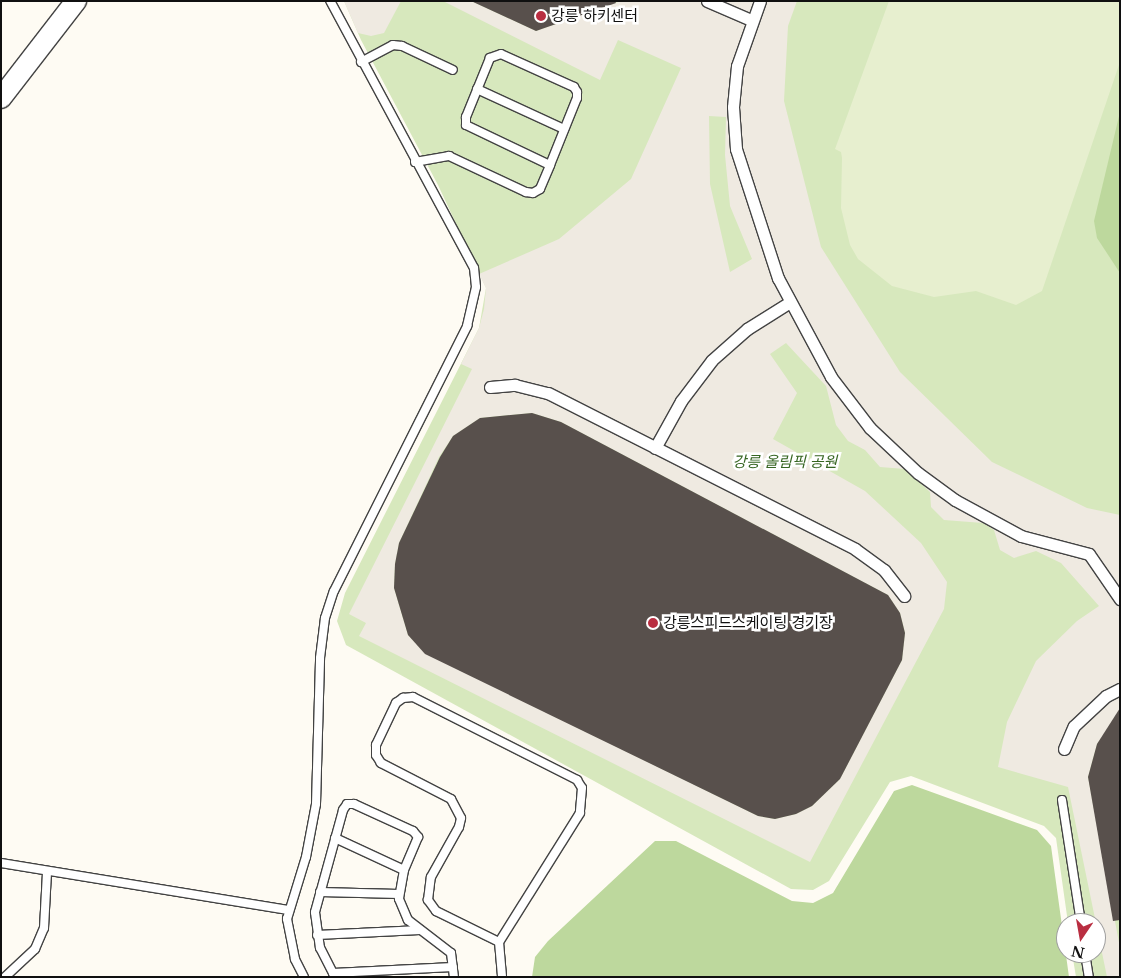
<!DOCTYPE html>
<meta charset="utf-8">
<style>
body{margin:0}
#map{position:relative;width:1121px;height:978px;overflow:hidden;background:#fefbf3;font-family:"Libre Baskerville","Noto Sans KR",serif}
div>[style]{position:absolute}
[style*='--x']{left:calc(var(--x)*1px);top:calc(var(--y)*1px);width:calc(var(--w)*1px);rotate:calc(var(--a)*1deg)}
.green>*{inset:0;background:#d7e8bd}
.forest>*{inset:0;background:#bdd89d}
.pitch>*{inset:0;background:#e7efcf}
.plaza>*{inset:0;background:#efeae1}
.building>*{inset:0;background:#58504c}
.roads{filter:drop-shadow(1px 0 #434343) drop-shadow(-1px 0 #434343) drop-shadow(0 1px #434343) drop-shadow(0 -1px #434343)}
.service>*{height:8px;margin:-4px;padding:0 4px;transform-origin:4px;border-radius:4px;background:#fff}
.pedestrian>*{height:11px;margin:-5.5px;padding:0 5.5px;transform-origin:5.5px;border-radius:5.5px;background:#fff}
.tertiary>*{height:20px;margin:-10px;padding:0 10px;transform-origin:10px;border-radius:10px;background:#fff}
.dots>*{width:14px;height:14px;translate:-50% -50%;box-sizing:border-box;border:2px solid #fff;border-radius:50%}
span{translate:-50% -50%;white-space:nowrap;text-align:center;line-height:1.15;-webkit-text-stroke:5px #fff;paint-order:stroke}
.poi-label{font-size:15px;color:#101010}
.left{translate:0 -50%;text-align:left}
.park-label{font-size:15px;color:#366522;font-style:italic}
.frame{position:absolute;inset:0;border:2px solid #101010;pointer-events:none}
.north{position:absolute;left:1056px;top:913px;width:50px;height:50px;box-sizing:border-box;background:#fff;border:1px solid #9f9f9f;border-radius:50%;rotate:192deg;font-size:14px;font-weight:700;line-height:20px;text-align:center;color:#101010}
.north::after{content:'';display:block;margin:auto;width:18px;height:22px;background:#b92e41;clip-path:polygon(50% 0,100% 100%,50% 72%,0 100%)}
</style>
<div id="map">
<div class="green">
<div style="clip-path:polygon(344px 1px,1120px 1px,1120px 977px,1076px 977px,1072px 953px,1096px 953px,1096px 923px,1068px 923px,1056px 838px,1044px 826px,911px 776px,890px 782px,829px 881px,813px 890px,791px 889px,346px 645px,337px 621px,345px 593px,479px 328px,486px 288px,438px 185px,361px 40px)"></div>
</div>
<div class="forest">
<div style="clip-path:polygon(1120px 112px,1120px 273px,1097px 238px,1094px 221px)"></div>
<div style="clip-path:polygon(912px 785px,1037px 830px,1051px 846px,1069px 977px,532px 977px,535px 957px,548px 941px,655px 841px,676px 841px,792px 901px,813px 903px,833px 893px,894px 791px)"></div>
</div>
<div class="pitch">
<div style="clip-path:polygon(889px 1px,1120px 1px,1120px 62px,1042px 291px,1016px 305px,976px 291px,934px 297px,892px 286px,858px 259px,850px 245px,841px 208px,842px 158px,841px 152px,835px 149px)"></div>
</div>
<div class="plaza">
<div style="clip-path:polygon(344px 1px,401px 1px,384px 33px,371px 36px,358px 33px)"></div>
<div style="clip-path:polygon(evenodd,443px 1px,471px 1px,536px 31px,621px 1px,797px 1px,788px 26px,784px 101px,821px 247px,900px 372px,992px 462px,1087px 508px,1120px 515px,1120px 712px,1097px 744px,1088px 777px,1120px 948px,1120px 977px,1107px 977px,1068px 787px,998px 767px,1007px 722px,1036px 661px,1077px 621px,1099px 606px,1061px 563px,1036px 551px,1014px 558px,1000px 550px,994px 530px,983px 523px,944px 520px,931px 507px,930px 492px,905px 469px,880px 467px,865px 450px,848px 441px,836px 425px,826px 386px,786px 343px,770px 354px,797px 393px,773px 439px,865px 491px,921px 543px,947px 582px,944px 609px,810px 862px,359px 636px,366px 623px,349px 614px,472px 369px,461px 364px,479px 328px,484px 309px,486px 288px,479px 274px,559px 239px,631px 179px,681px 68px,618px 40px,600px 80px,443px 1px,709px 116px,726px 117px,725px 155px,730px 206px,752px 259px,730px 272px,710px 184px,709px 116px,443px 1px,532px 413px,561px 422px,888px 595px,900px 613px,905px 633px,902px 660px,840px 779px,812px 806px,796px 814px,775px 819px,758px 816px,425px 653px,408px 635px,394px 588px,395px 564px,399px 543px,439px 457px,453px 436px,480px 418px,532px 413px)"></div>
</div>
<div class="building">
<div style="clip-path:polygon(471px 1px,615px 1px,616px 3px,536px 31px)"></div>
<div style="clip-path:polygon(532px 413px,561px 422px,888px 595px,900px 613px,905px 633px,902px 660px,840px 779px,812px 806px,796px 814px,775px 819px,758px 816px,425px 654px,408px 635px,394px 588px,395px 564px,399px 543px,440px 457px,453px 436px,480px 418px)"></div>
<div style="clip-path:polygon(1120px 708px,1120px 920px,1113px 921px,1088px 777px,1097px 744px)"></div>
</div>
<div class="roads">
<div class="service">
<div style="--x:361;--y:62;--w:36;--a:-28"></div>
<div style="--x:393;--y:45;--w:9;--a:6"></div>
<div style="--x:402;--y:46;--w:56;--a:25.2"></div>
<div style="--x:477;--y:89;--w:96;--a:24.7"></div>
<div style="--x:415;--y:162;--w:35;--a:-10"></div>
<div style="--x:449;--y:156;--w:85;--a:25.1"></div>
<div style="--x:526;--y:192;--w:7;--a:8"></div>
<div style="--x:533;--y:193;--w:8;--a:-30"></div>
<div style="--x:540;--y:189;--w:26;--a:-67"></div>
<div style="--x:550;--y:165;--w:72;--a:-68.1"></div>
<div style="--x:577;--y:98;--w:6;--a:-90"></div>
<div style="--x:577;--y:92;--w:6;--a:-121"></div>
<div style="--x:574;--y:87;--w:80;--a:-155.7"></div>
<div style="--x:501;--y:54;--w:12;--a:160"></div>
<div style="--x:490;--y:58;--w:64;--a:112.1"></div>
<div style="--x:466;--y:117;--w:8;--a:90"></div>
<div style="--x:466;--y:125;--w:93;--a:25.5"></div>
<div style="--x:1062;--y:800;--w:124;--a:81.2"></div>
<div style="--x:335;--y:838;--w:76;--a:24.9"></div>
<div style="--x:1;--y:863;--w:291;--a:9.3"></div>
<div style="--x:320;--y:892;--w:79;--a:1.5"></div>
<div style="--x:317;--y:935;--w:103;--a:-2.8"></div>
<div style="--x:499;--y:942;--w:70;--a:-153.8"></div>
<div style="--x:436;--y:911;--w:14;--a:-126"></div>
<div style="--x:428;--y:900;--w:23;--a:-83"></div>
<div style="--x:431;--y:877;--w:57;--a:-60.8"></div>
<div style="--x:459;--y:827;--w:9;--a:-77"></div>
<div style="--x:461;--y:818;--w:21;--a:-118"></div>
<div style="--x:451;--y:799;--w:79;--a:-152.8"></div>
<div style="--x:381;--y:763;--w:9;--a:-122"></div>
<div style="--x:376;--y:755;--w:10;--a:-90"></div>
<div style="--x:376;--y:745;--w:47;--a:-64.5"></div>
<div style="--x:396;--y:703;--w:9;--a:-36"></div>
<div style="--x:403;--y:698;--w:10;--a:-6"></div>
<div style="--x:413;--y:697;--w:184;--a:26.8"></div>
<div style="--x:577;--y:780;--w:9;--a:58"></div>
<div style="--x:582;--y:788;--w:25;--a:95"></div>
<div style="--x:580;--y:813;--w:152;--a:122.1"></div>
<div style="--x:499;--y:942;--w:35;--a:85"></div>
<div style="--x:1085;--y:953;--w:24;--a:81"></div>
<div style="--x:333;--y:973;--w:120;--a:-2.9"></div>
<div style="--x:5;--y:977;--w:41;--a:-43"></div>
<div style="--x:35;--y:949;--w:23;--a:-67"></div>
<div style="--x:44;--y:928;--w:55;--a:-86.9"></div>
<div style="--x:304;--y:977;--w:20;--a:-117"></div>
<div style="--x:295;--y:959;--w:41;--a:-101.3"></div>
<div style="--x:287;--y:919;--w:65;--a:-73"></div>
<div style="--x:306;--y:857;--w:54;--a:-79.3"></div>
<div style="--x:316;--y:804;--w:146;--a:-88.4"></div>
<div style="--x:320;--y:658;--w:40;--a:-82.9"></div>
<div style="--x:325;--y:618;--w:28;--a:-72"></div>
<div style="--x:334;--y:591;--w:297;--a:-63.3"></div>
<div style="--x:467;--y:326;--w:40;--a:-77"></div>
<div style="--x:476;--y:287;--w:19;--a:-96"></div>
<div style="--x:474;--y:268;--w:303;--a:-118.3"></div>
<div style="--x:335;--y:977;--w:33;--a:-117"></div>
<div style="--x:320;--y:948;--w:36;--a:-98"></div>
<div style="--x:315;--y:912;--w:106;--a:-74.6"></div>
<div style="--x:343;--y:810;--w:7;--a:-56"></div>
<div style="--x:347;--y:804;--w:7;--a:0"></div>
<div style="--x:354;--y:804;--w:65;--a:24.6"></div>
<div style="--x:413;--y:831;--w:8;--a:50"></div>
<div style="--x:418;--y:837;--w:36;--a:113"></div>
<div style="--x:404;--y:870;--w:29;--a:100"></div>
<div style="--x:399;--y:899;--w:23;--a:67"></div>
<div style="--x:408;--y:920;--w:54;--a:37.5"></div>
<div style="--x:451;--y:953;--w:24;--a:83"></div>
</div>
<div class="pedestrian">
<div style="--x:707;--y:1;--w:48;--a:23.4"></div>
<div style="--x:760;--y:1;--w:69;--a:109.5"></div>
<div style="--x:737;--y:66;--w:41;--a:95.6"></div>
<div style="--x:733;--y:107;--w:42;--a:85.9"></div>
<div style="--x:736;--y:149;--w:136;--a:72"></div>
<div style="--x:778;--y:278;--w:112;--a:61.8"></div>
<div style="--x:831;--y:377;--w:64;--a:52.6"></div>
<div style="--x:870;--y:428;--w:66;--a:43.2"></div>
<div style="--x:918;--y:473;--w:46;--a:36.1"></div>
<div style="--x:955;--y:500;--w:75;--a:28.6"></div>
<div style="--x:1021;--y:536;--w:70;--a:14.8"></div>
<div style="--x:1089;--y:554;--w:55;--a:55.4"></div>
<div style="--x:490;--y:387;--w:25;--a:-5"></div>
<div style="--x:515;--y:385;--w:34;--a:14"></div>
<div style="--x:548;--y:393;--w:344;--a:26.9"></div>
<div style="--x:855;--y:549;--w:36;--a:36"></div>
<div style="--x:884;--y:570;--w:33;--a:52"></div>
<div style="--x:655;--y:448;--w:54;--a:-61"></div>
<div style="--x:681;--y:401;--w:51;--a:-52.9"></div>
<div style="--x:712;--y:360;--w:47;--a:-41.5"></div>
<div style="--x:747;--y:329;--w:51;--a:-32.1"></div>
<div style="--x:1064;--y:749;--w:25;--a:-67"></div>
<div style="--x:1074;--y:726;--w:44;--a:-43.2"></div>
<div style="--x:1106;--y:696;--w:16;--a:-27"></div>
</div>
<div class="tertiary">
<div style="--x:1;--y:98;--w:123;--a:-52.3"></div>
</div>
</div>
<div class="dots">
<div style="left:541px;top:16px;background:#b92e41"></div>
<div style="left:653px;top:623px;background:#b92e41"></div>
</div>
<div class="poi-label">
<span class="left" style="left:551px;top:16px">강릉 하키센터</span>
<span class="left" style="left:663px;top:623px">강릉스피드스케이팅 경기장</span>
</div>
<div class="park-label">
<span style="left:785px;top:462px">강릉 올림픽 공원</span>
</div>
<div class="frame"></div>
<div class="north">N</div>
</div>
